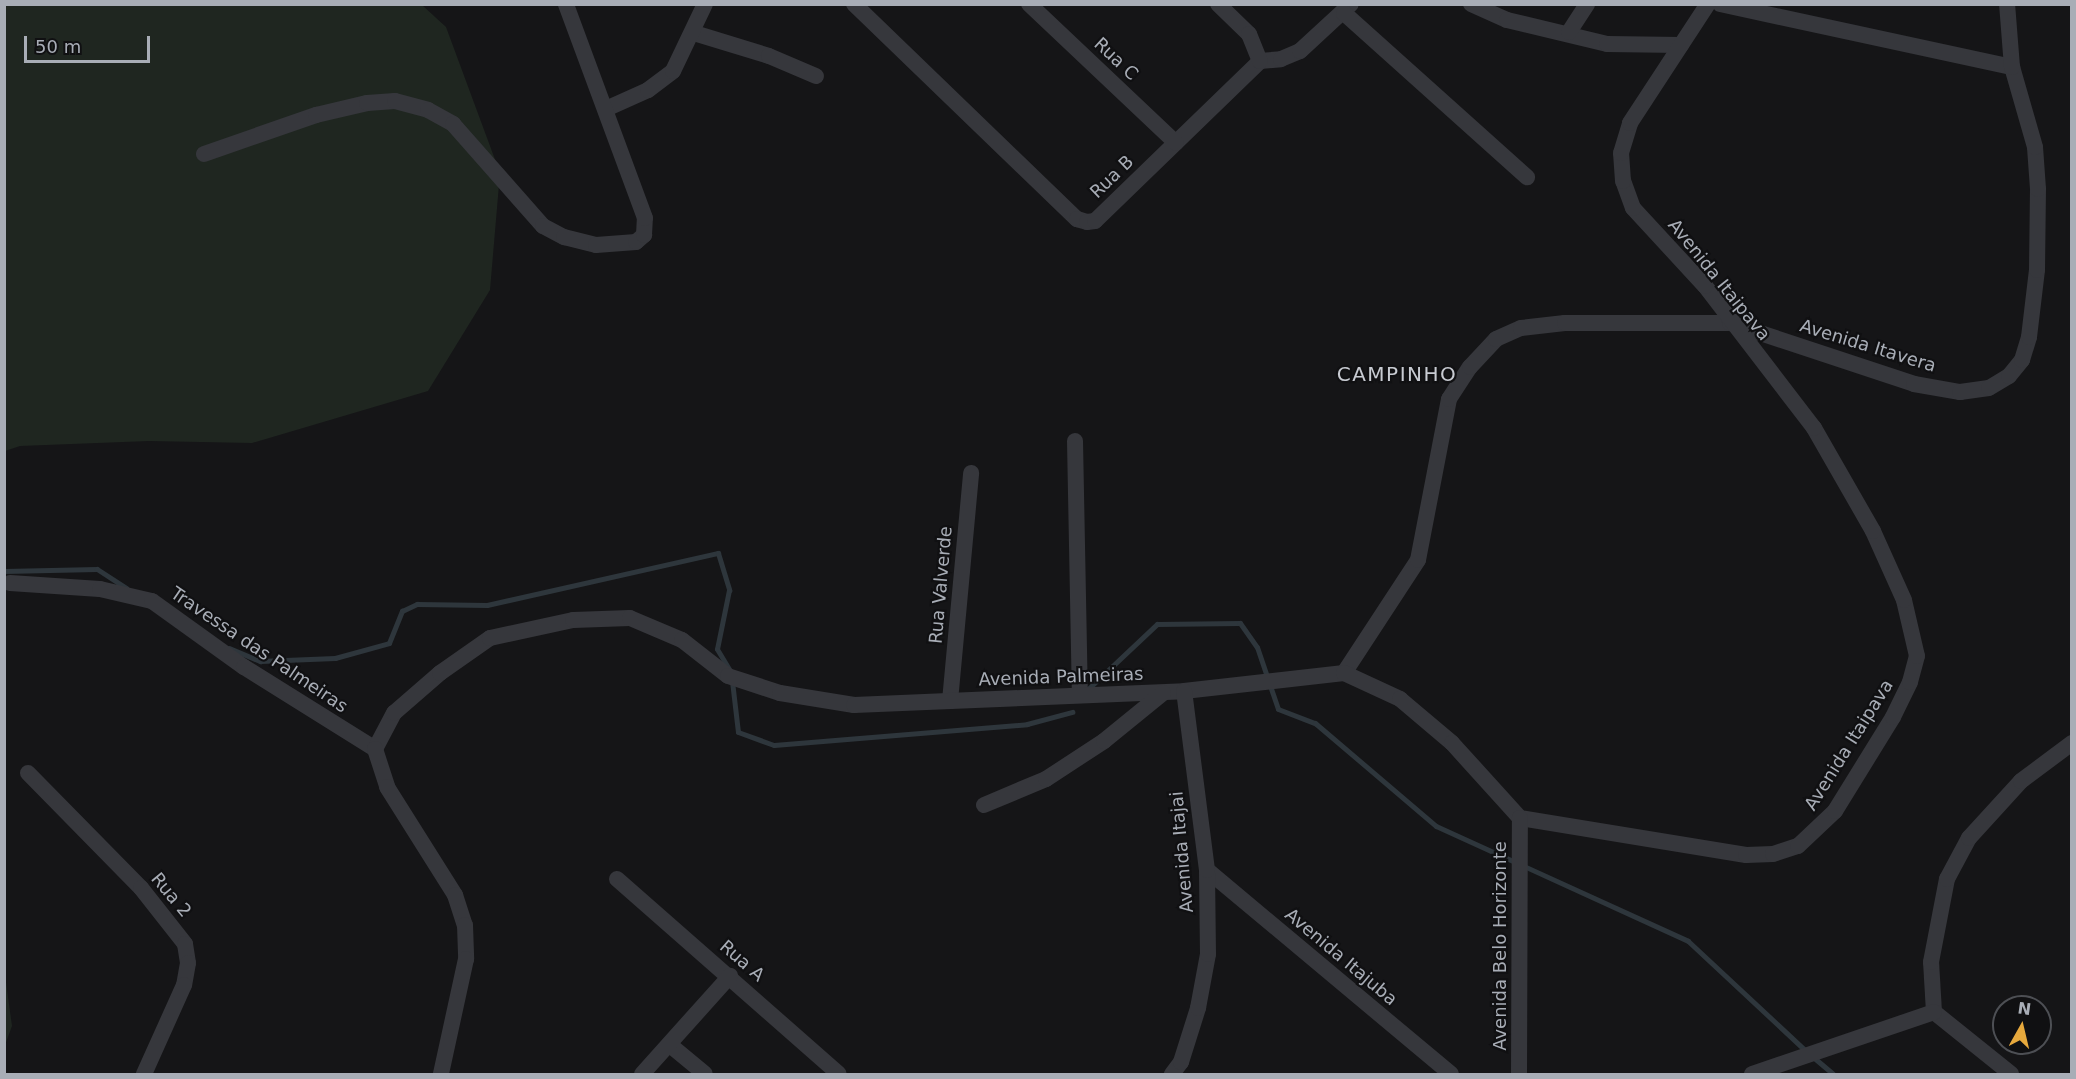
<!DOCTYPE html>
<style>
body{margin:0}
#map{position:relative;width:2076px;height:1079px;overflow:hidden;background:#151517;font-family:"DejaVu Sans",sans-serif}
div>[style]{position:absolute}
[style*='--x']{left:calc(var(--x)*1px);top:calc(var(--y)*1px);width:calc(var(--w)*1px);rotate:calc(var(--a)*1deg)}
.green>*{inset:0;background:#1f2620}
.stream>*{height:5px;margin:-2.5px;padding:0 2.5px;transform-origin:2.5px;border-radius:2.5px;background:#2e363c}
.street>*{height:16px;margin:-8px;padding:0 8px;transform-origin:8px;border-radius:8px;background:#36373c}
span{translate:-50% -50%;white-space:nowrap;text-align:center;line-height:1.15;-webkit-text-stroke:4.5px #101012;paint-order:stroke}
.street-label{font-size:18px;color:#a8adb6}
.neighbourhood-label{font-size:20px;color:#c8cbd2;letter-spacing:1.5px}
.frame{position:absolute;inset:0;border:6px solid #a8adb6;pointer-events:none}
.north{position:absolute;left:1992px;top:995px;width:60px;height:60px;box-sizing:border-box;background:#101012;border:2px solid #4d4f54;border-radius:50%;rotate:8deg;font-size:16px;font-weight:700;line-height:24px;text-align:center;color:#a8adb6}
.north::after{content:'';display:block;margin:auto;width:21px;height:27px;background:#e7a93d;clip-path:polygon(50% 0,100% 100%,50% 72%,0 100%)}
.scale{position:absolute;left:24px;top:36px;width:126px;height:27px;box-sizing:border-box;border:3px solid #a8adb6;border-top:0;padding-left:8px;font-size:18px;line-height:21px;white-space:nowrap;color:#a8adb6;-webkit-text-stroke:4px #101012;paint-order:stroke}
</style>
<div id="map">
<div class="green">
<div style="clip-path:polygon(5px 5px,422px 5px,446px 27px,500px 173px,490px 290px,428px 391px,252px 443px,149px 441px,20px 446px,5px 451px)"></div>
<div style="clip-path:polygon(5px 975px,12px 1026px,5px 1045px,4px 1045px)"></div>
</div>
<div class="stream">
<div style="--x:4;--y:571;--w:93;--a:-1.2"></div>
<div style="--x:97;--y:569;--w:35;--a:33"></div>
<div style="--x:229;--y:648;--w:34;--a:23"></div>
<div style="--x:260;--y:661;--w:75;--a:-2.3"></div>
<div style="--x:335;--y:658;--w:56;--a:-15.5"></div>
<div style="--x:389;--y:643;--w:35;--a:-68"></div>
<div style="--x:402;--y:611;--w:17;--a:-25"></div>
<div style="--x:417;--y:604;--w:70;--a:0.8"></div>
<div style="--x:487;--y:605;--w:237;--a:-12.7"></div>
<div style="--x:718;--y:553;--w:39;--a:73"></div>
<div style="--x:729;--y:590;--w:60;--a:101.5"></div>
<div style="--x:717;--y:649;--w:23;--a:59"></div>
<div style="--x:732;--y:681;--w:51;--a:83.3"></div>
<div style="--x:738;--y:732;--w:38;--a:20"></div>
<div style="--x:774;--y:745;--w:254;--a:-4.7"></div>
<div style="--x:1027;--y:724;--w:47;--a:-14.9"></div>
<div style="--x:1088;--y:689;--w:95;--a:-43.3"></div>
<div style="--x:1157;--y:624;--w:83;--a:-0.7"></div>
<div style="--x:1240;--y:623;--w:29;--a:55"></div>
<div style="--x:1257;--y:647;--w:65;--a:71.3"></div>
<div style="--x:1278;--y:709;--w:40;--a:21"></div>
<div style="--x:1315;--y:723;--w:159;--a:40.4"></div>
<div style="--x:1436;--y:826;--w:277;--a:24.5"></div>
<div style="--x:1688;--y:941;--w:161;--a:43"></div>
<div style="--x:1813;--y:1057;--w:26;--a:40"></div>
</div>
<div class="street">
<div style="--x:854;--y:4;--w:310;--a:44"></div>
<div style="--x:1077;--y:219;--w:10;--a:17"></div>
<div style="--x:1087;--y:222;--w:8;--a:-7"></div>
<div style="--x:1095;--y:221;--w:230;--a:-44.1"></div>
<div style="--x:1260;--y:61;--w:21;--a:-5"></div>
<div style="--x:1281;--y:59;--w:21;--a:-23"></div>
<div style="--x:1300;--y:51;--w:69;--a:-42.7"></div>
<div style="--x:1029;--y:4;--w:202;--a:43.4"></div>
<div style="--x:1218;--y:4;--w:43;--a:44.1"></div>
<div style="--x:1249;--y:34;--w:29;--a:68"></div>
<div style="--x:1471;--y:4;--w:39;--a:24"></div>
<div style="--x:1507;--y:20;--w:103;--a:13.5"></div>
<div style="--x:1607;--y:44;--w:74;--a:0.8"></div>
<div style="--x:1720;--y:4;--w:299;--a:12.2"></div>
<div style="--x:1344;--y:13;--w:246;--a:41.9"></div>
<div style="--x:1569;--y:32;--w:33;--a:-57"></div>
<div style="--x:694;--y:33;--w:78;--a:17"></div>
<div style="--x:769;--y:56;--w:51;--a:23.1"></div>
<div style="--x:608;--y:108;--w:44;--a:-24.2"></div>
<div style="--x:648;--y:90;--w:31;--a:-37"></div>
<div style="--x:673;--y:71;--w:74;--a:-64.5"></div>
<div style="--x:204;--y:154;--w:119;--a:-19.2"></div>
<div style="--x:316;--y:115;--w:52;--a:-13.2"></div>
<div style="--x:367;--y:103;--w:28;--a:-4"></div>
<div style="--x:395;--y:101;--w:34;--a:15"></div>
<div style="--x:428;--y:110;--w:29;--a:29"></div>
<div style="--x:453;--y:124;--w:136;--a:48.6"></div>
<div style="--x:543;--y:226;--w:24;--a:28"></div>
<div style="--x:564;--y:237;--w:33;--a:14"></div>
<div style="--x:596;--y:245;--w:40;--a:-4.3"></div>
<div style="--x:636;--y:242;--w:11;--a:-41"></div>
<div style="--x:644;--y:235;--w:17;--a:-87"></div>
<div style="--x:645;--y:218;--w:228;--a:-110.3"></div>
<div style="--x:1075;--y:441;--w:252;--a:88.9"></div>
<div style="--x:10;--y:583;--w:90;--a:3.8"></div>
<div style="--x:100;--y:589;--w:53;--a:13"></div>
<div style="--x:152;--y:601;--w:113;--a:35.7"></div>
<div style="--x:244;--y:667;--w:155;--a:32"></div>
<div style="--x:1344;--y:673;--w:135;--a:-56.8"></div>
<div style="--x:1418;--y:560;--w:164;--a:-79.1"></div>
<div style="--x:1449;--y:399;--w:38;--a:-57"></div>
<div style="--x:1470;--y:367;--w:38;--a:-47"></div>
<div style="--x:1496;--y:339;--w:27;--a:-24"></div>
<div style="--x:1521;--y:328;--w:44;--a:-6.5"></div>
<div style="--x:1565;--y:323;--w:165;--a:0"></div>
<div style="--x:1730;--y:323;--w:194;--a:18.3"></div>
<div style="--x:1914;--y:384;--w:47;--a:9.9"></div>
<div style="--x:1960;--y:392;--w:29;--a:-8"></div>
<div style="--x:1989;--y:388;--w:23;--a:-31"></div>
<div style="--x:2009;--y:376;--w:21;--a:-51"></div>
<div style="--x:2022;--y:360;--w:24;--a:-73"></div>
<div style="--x:2029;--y:337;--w:67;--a:-83.2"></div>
<div style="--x:2037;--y:270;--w:81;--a:-89.3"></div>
<div style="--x:2038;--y:189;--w:42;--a:-94.1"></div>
<div style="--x:2035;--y:147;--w:83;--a:-106"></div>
<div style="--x:2012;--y:67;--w:63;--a:-94.5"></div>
<div style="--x:950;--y:701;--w:229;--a:-84.7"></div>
<div style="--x:375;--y:749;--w:41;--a:-62.2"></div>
<div style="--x:394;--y:713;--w:61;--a:-41"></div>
<div style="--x:440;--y:673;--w:61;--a:-35"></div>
<div style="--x:490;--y:638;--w:85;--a:-12.2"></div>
<div style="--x:573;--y:620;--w:57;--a:-2"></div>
<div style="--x:630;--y:618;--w:56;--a:22.9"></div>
<div style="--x:682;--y:640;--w:58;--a:38"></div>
<div style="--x:728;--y:676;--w:55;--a:18.1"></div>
<div style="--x:780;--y:693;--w:75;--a:9.2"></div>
<div style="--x:854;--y:705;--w:330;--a:-2.4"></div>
<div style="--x:1184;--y:691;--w:161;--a:-6.4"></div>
<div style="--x:1344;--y:673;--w:62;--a:24.9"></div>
<div style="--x:1400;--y:699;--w:68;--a:40.2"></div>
<div style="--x:1452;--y:743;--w:101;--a:47.8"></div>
<div style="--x:1520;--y:818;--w:229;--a:9.3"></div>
<div style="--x:1746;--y:855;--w:27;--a:-2"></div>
<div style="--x:1773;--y:854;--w:26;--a:-18"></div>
<div style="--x:1798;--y:846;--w:51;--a:-43.4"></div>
<div style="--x:1835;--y:811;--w:110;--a:-58.3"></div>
<div style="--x:1893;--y:717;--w:39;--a:-64"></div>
<div style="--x:1910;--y:682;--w:27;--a:-75"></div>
<div style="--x:1917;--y:656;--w:57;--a:-103.1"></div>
<div style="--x:1904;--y:600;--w:76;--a:-114.2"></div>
<div style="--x:1873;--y:531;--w:119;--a:-119.8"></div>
<div style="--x:1814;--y:428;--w:179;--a:-127.5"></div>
<div style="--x:1705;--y:286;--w:106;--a:-132.7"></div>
<div style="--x:1633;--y:208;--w:29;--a:-110"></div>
<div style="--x:1623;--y:181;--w:28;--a:-94"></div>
<div style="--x:1621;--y:153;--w:31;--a:-73"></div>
<div style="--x:1630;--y:123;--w:142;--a:-56.8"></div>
<div style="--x:375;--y:749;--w:40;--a:72"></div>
<div style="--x:387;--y:787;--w:128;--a:57.8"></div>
<div style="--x:455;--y:895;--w:32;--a:72"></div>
<div style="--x:465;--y:925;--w:34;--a:88"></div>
<div style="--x:466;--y:959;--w:118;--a:102.3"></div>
<div style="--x:28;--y:773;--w:161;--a:45.5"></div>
<div style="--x:141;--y:888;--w:71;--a:51.8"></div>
<div style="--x:185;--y:944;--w:19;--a:81"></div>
<div style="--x:188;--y:963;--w:22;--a:100"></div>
<div style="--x:184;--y:985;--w:98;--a:114.2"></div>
<div style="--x:984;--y:805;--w:67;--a:-22.8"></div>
<div style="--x:1046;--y:779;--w:69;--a:-33.2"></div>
<div style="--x:1104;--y:741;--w:76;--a:-39.1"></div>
<div style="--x:1207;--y:870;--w:318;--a:39.9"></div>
<div style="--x:617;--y:879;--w:295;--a:41.3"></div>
<div style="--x:1934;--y:1012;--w:50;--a:-93.4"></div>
<div style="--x:1931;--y:962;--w:85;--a:-79.1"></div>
<div style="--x:1947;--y:879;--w:47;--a:-61.8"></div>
<div style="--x:1969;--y:838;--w:77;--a:-47.6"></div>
<div style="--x:2021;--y:781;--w:64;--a:-36.7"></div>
<div style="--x:1934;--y:1012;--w:99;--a:38.8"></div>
<div style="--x:670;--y:1045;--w:45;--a:39.6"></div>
<div style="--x:642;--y:1074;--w:132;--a:-48.1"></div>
<div style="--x:1172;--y:1074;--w:15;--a:-53"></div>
<div style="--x:1181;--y:1062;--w:57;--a:-72.5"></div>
<div style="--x:1198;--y:1008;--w:55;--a:-79.5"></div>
<div style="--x:1208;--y:954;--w:84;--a:-90.7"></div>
<div style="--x:1207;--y:870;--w:180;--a:-97.3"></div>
<div style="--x:1519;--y:1074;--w:256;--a:-89.8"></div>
<div style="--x:1752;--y:1074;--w:192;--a:-18.8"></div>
</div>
<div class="street-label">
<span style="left:1116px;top:59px;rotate:43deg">Rua C</span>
<span style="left:1112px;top:177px;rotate:-44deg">Rua B</span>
<span style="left:1719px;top:280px;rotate:51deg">Avenida Itaipava</span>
<span style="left:1868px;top:346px;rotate:17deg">Avenida Itavera</span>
<span style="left:941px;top:585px;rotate:-85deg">Rua Valverde</span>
<span style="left:259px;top:650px;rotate:34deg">Travessa das Palmeiras</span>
<span style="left:1061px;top:677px;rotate:-2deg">Avenida Palmeiras</span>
<span style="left:1849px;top:745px;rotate:-58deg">Avenida Itaipava</span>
<span style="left:1182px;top:852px;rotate:-95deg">Avenida Itajai</span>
<span style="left:171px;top:895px;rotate:50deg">Rua 2</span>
<span style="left:1500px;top:946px;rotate:-90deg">Avenida Belo Horizonte</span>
<span style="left:1341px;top:957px;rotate:40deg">Avenida Itajuba</span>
<span style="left:742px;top:961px;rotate:41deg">Rua A</span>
</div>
<div class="neighbourhood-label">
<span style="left:1397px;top:374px">CAMPINHO</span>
</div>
<div class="frame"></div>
<div class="north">N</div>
<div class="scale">50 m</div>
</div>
